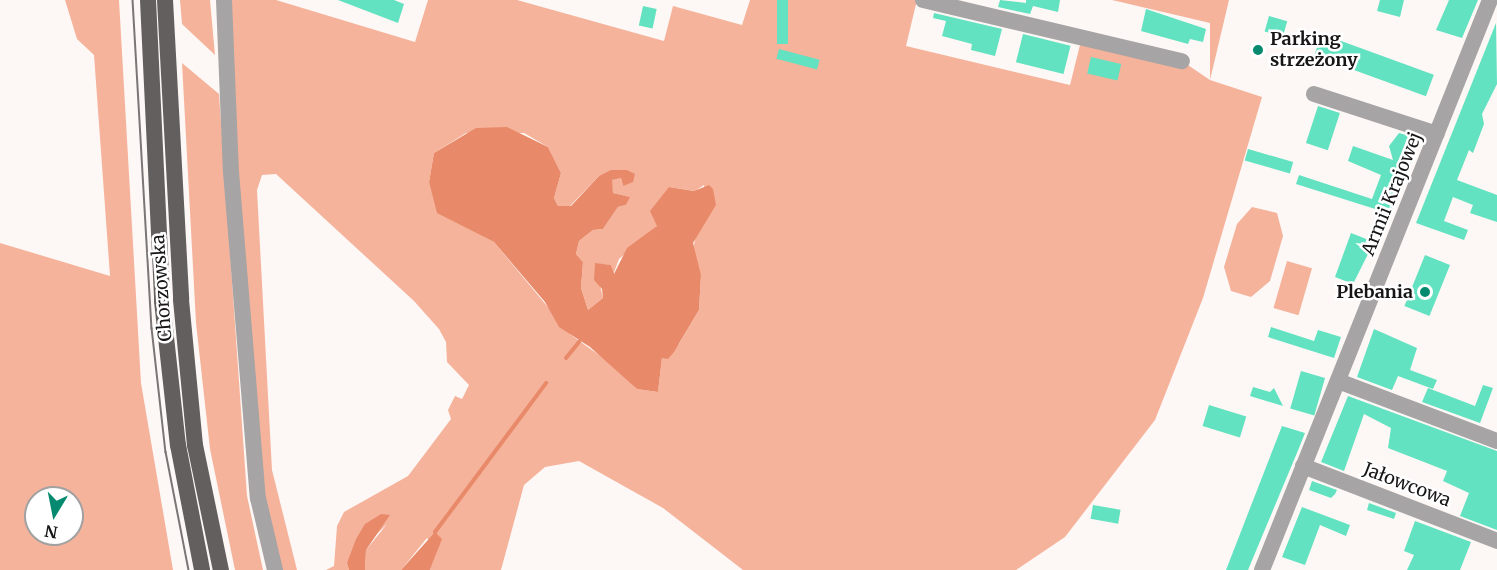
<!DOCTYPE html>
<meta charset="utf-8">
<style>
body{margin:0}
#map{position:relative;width:1497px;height:570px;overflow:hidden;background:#fdf8f6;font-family:Merriweather,serif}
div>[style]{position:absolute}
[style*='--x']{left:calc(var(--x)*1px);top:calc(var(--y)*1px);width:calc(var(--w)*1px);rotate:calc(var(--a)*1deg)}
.green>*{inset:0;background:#f6b39b;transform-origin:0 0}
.water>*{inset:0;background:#e88a69}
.stream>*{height:4px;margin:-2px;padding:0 2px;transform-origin:2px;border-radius:2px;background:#e88a69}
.building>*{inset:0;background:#62e2c0;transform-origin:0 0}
.minor>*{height:16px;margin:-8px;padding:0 8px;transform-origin:8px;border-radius:8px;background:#a6a4a4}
.tertiary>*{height:16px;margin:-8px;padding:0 8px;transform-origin:8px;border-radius:8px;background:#a6a4a4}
.primary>*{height:16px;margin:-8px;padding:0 8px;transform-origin:8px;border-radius:8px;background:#625f5e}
.tram>*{height:1.5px;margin:-0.75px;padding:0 0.75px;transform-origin:0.75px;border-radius:0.75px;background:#797675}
.dots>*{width:16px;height:16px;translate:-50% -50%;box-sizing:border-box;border:3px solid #fff;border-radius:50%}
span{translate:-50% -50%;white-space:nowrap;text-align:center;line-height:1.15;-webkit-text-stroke:5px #fff;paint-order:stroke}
.poi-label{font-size:18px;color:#171515;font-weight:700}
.left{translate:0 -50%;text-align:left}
.right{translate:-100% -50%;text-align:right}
.street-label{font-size:18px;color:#171515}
.north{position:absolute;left:24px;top:486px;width:60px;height:60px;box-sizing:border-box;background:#fff;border:2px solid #a2a1a1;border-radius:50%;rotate:190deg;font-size:16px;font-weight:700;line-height:24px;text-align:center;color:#171515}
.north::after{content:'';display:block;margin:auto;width:21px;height:27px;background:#058a70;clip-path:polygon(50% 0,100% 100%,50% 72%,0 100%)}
</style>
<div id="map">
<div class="green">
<div style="clip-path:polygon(evenodd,65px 0,119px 0,141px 383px,173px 570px,0 570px,0 243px,110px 276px,94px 55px,77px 39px,65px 0,36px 498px,72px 498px,72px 534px,36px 534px,36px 498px)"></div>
<div style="clip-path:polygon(180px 0,210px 0,215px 55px,182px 24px)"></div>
<div style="clip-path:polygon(evenodd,224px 0,276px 0,415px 42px,428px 0,517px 0,664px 41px,673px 6px,742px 25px,750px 0,917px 0,906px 46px,1070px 85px,1082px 37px,1182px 61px,1210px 80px,1210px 23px,1112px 0,1229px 0,1210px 80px,1262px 97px,1203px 298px,1155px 420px,1065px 537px,1016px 570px,743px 570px,663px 508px,579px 461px,545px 467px,524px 485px,501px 570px,430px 570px,438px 549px,427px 538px,401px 570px,365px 570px,366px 550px,387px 524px,347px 563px,349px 570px,326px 570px,334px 566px,337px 526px,344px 512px,408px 476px,451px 419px,448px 410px,455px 396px,462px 399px,469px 385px,447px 362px,446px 342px,439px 329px,414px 301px,276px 174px,262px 175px,257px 190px,272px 470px,297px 570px,275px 570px,258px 498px,224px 0,466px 133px,524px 133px,548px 147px,561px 173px,554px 198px,558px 206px,570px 206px,599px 176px,635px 174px,623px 186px,621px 178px,611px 180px,613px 193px,629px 197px,626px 205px,618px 207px,603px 229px,593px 230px,579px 241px,576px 254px,583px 262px,581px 288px,588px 310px,603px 298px,595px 264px,611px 265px,613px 275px,619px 259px,657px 226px,669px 187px,695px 191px,704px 185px,707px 216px,698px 228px,692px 252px,701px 275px,699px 310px,679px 344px,662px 358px,658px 392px,637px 389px,613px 365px,571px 335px,494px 242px,452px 220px,435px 201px,429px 182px,434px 153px,466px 133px)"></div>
<div style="clip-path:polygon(182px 63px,219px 94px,247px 496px,263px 570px,235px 570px,210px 449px,196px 323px)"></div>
<div style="clip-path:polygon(1252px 207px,1277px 213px,1283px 236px,1270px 281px,1251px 297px,1231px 291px,1224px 267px,1237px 224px)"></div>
<div style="left:1287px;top:261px;width:26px;height:49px;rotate:16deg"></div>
</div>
<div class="water">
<div style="clip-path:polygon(507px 127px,548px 147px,561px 173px,554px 198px,558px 206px,571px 206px,599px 176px,611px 170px,627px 170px,635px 174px,633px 182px,623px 186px,621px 178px,612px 180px,613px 193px,630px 197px,626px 205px,618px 207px,603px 229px,593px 230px,579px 241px,576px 254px,583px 262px,581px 288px,588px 310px,603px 298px,602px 289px,594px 280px,595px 263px,611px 265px,614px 274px,627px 248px,657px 226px,650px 211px,669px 187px,694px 191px,709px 185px,713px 189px,716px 205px,693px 243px,701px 275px,699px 310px,674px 352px,668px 359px,662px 358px,658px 392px,637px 389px,590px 347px,559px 327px,545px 302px,494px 242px,437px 213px,429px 182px,434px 153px,476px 128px)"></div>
<div style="clip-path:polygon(381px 514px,390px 515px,366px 550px,365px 570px,349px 570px,347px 563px,356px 539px,365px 524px)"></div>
<div style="clip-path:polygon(435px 532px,442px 539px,430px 570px,401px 570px)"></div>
</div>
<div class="stream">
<div style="--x:566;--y:358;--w:21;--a:-51"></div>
<div style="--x:435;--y:532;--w:186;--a:-53.3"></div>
</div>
<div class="building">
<div style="clip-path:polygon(338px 0,394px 0,404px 4px,398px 23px)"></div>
<div style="left:777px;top:0;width:11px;height:44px"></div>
<div style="clip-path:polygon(1000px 0,1026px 3px,1026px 0,1060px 0,1058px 12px,1033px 6px,1030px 14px,998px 7px)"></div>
<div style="clip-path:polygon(1380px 0,1404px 0,1400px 17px,1377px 11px)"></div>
<div style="clip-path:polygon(1449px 0,1478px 0,1462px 38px,1436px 30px)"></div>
<div style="left:643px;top:6px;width:14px;height:20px;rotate:12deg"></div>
<div style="clip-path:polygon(1146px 9px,1206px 29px,1203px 42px,1190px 39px,1188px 44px,1141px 31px)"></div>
<div style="clip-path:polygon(934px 13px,1002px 29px,995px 56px,971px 50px,972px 44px,942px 36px,946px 21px,933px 18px)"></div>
<div style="left:1269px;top:16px;width:19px;height:16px;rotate:16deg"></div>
<div style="clip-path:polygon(1496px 23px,1497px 84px,1482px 114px,1484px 124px,1473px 153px,1469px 150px,1457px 180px,1497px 195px,1497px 222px,1470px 213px,1473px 205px,1453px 197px,1444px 221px,1468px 230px,1464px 240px,1416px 223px)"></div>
<div style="left:1023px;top:34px;width:49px;height:29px;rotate:14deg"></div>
<div style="left:1322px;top:34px;width:119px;height:23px;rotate:20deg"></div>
<div style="left:779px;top:49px;width:42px;height:10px;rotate:15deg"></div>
<div style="left:1091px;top:57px;width:31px;height:17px;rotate:13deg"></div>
<div style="left:1318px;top:106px;width:23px;height:39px;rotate:18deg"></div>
<div style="clip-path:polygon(1399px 133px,1420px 139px,1391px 214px,1296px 184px,1299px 175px,1372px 199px,1381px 175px,1348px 161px,1353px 146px,1393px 160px,1389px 146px)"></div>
<div style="left:1248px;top:149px;width:47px;height:12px;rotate:16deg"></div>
<div style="clip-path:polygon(1351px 233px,1374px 242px,1353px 284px,1335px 277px)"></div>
<div style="left:1425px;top:255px;width:27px;height:55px;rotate:22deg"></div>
<div style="clip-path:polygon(1271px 327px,1314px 341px,1318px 330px,1341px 337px,1334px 358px,1268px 337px)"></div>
<div style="clip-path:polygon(1374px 329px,1417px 348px,1410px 370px,1437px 380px,1433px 389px,1398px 376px,1392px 390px,1357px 377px)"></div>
<div style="left:1301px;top:371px;width:25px;height:39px;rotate:16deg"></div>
<div style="clip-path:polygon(1483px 385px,1493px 388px,1480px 423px,1422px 402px,1428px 388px,1475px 406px)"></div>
<div style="clip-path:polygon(1253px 387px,1270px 392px,1274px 388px,1283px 406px,1250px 396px)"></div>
<div style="clip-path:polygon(1348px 396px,1497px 451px,1497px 530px,1460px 516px,1469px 493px,1443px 481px,1447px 471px,1388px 448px,1391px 428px,1364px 414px,1344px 471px,1321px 462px)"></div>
<div style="left:1209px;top:405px;width:39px;height:22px;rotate:17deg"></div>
<div style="clip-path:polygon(1282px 426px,1305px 433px,1299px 448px,1248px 570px,1226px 570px)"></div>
<div style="clip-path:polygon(1312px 481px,1337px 490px,1335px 494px,1331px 498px,1309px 490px)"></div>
<div style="clip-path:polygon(1369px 503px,1396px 513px,1394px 519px,1367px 510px)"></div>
<div style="left:1093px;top:505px;width:28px;height:14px;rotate:10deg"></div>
<div style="clip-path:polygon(1302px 507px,1350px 525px,1346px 536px,1320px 525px,1305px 565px,1282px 557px)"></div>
<div style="clip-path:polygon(1415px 521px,1471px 542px,1460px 570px,1407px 570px,1414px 555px,1404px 551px)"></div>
</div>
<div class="minor">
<div style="--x:923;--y:0;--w:266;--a:13.3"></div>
<div style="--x:1314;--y:94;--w:129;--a:18"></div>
<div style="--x:1338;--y:381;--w:170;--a:20.7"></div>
<div style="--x:1303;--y:466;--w:208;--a:21.1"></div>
<div style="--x:1262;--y:570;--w:614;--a:-68.2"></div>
</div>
<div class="tertiary">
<div style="--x:224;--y:0;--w:172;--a:87.7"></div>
<div style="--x:231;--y:172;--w:327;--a:85.3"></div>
<div style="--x:258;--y:498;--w:74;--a:76.7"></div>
</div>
<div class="primary">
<div style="--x:148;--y:0;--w:301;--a:87.3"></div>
<div style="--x:162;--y:301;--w:145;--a:83.7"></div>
<div style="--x:178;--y:445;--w:127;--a:79.1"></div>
<div style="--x:165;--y:0;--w:300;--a:86.9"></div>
<div style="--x:181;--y:300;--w:146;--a:84.5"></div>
<div style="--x:195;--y:445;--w:128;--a:78.3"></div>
</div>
<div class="tram">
<div style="--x:133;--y:0;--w:329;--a:86.7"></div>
<div style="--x:152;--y:328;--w:125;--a:83.6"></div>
<div style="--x:166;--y:452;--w:120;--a:79"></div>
</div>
<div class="dots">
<div style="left:1258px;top:50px;background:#058a70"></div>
<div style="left:1425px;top:292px;background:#058a70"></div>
</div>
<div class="poi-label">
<span class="left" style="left:1270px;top:50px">Parking<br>strzeżony</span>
<span class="right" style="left:1413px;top:292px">Plebania</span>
</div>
<div class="street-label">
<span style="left:1392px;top:194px;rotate:-68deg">Armii Krajowej</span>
<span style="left:162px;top:288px;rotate:-94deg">Chorzowska</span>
<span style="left:1407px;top:485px;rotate:21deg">Jałowcowa</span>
</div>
<div class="north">N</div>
</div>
